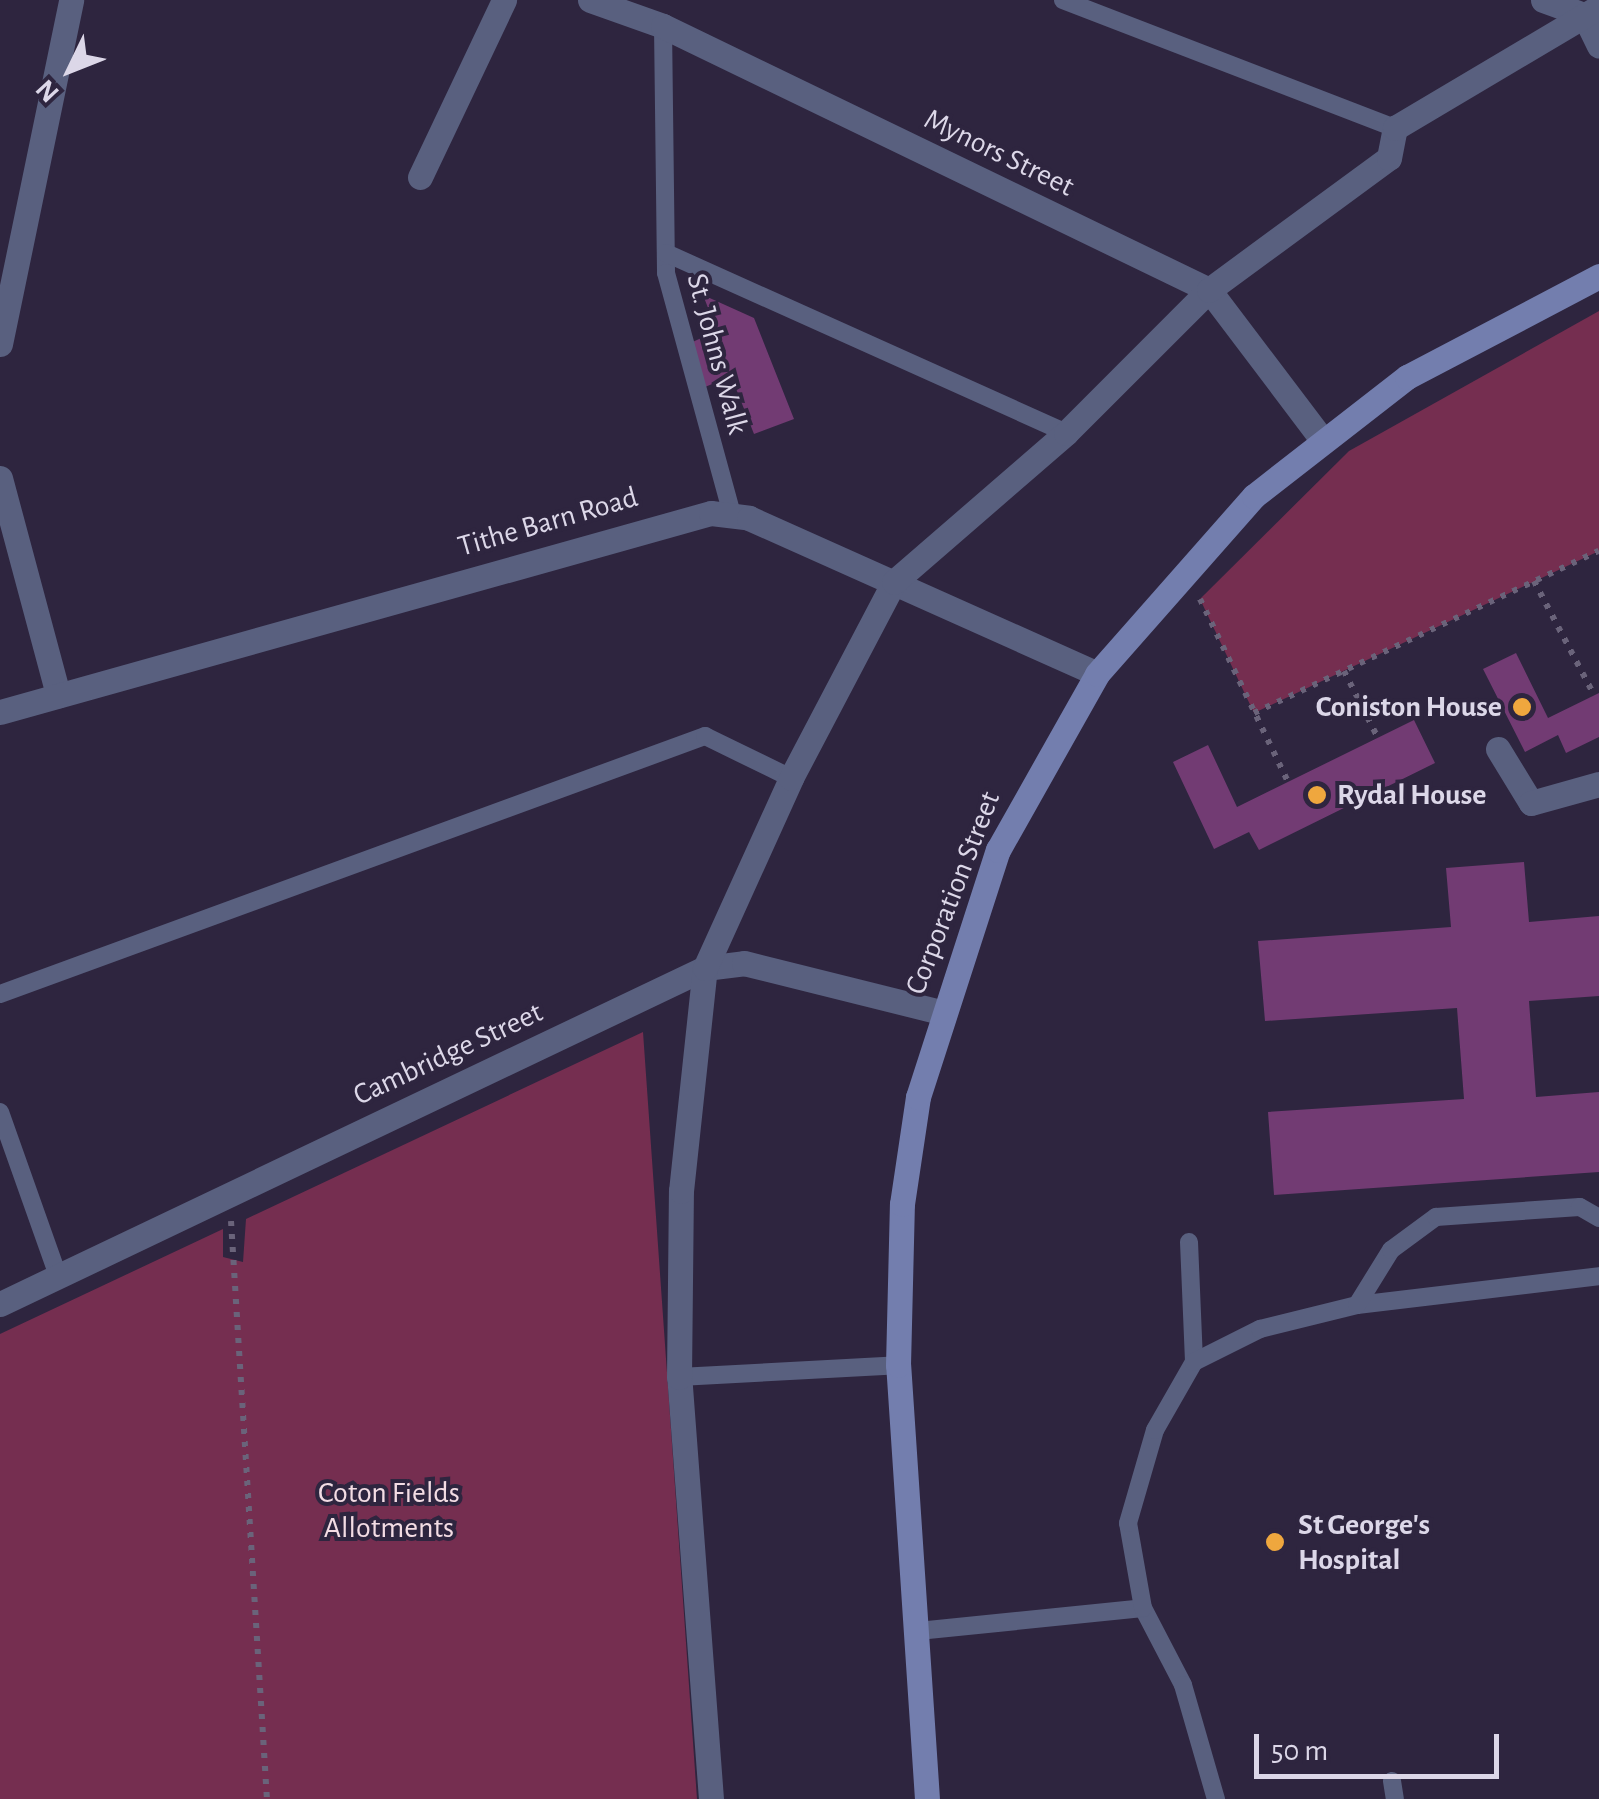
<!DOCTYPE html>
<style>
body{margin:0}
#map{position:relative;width:1599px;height:1799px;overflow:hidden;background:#2e253f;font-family:"Alegreya Sans",sans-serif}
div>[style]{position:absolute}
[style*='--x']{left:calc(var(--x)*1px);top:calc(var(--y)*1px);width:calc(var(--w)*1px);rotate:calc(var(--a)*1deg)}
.green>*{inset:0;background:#752e50}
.building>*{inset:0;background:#723b73}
.path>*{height:6px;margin-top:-3px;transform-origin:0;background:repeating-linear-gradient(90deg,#6a637a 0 5px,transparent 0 13px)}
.lane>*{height:18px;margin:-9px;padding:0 9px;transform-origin:9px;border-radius:9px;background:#59607f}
.street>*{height:25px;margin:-12.5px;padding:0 12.5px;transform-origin:12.5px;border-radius:12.5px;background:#59607f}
.secondary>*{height:25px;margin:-12.5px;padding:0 12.5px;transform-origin:12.5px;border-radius:12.5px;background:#737eae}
.dots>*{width:28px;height:28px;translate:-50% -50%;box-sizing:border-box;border:5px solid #2e253f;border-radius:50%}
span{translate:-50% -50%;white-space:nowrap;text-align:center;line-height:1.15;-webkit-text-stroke:8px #2e253f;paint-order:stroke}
.street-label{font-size:30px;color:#dcd7e8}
.poi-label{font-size:30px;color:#dcd7e8;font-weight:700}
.right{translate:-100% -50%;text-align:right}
.left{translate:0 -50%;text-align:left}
.park-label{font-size:30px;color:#f3dce4}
.north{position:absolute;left:20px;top:20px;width:100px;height:100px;-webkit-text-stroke:8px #2e253f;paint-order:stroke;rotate:227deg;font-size:28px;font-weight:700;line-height:40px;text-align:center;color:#dcd7e8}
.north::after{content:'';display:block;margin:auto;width:35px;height:45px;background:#dcd7e8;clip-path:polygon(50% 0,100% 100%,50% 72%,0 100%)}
.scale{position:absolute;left:1254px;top:1734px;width:245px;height:45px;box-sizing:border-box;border:5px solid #dcd7e8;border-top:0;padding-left:12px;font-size:30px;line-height:35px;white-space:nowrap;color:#dcd7e8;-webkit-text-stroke:8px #2e253f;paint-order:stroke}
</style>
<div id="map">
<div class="green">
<div style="clip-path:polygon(1599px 311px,1599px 551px,1254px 713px,1200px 599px,1349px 451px)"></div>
<div style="clip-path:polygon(643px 1032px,697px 1799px,0 1799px,0 1334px,223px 1229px,223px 1257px,243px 1262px,246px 1219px)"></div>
</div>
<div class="building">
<div style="clip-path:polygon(703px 295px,754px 318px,794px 419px,754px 434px,731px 376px,705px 387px,688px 344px,717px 331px)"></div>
<div style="clip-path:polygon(1516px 653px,1548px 718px,1599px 693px,1599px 737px,1566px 753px,1558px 735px,1525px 752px,1483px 669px)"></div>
<div style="clip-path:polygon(1414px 720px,1435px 763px,1259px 850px,1249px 832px,1214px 849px,1173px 762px,1208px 745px,1237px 807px)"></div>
<div style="clip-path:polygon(1524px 862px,1529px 922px,1599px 916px,1599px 996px,1529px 1001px,1536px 1097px,1599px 1092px,1599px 1172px,1274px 1195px,1268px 1112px,1464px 1099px,1457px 1008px,1265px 1021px,1258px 941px,1451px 927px,1446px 868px)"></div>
</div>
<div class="path">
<div style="--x:1534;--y:581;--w:129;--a:62.2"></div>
<div style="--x:1200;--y:599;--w:203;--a:64.3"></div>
<div style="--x:1344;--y:671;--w:75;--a:63.1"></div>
<div style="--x:1254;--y:713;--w:381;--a:-25.2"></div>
<div style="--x:231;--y:1221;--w:579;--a:86.44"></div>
</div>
<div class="lane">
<div style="--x:1063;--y:0;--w:356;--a:21.1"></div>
<div style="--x:663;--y:26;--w:247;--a:89.3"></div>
<div style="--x:666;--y:273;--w:250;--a:74.7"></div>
<div style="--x:666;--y:253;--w:439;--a:24.2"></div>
<div style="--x:0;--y:994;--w:751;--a:-20.1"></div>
<div style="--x:705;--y:736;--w:96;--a:26"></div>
<div style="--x:0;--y:1112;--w:174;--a:70.5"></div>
<div style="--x:1189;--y:1242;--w:120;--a:87.6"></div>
<div style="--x:1357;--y:1305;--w:244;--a:-6.8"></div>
<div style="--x:679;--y:1377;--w:219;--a:-3.1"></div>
<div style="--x:1143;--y:1608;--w:87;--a:62.5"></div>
<div style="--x:1183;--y:1685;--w:119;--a:73.9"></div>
<div style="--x:918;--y:1631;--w:226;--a:-5.8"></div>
<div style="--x:1143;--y:1608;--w:86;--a:-100"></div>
<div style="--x:1128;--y:1523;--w:97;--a:-73.8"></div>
<div style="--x:1155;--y:1430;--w:78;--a:-60.2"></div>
<div style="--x:1194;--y:1362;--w:74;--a:-26.6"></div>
<div style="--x:1260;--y:1329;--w:100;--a:-13.9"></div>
<div style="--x:1357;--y:1305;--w:65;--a:-58.3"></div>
<div style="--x:1391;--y:1250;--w:56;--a:-36.3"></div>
<div style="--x:1436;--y:1217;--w:144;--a:-4"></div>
<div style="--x:1580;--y:1207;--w:22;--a:30"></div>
<div style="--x:1392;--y:1781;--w:18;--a:81"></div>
</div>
<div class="street">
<div style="--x:590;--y:0;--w:77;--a:19.6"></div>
<div style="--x:663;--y:26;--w:606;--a:25.8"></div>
<div style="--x:1209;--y:290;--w:186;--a:52.9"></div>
<div style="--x:1543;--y:0;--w:44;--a:20.1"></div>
<div style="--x:1584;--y:15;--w:34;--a:64"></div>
<div style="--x:420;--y:177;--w:196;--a:-64.6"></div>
<div style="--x:0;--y:344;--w:351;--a:-78.3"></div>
<div style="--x:0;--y:478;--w:225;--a:75"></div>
<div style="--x:0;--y:712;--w:738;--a:-15.64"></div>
<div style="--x:711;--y:513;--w:38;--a:7"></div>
<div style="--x:749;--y:518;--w:381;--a:24.1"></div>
<div style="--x:1498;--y:749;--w:63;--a:58.6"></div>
<div style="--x:1531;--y:803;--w:71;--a:-15.6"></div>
<div style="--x:0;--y:1304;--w:781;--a:-25.48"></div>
<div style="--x:705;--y:968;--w:39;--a:-7"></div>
<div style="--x:744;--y:963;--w:203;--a:14"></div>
<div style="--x:711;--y:1799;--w:423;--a:-94.3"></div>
<div style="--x:679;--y:1377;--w:186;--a:-89.4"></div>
<div style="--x:681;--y:1191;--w:224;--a:-83.9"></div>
<div style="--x:705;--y:968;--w:209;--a:-65.6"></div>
<div style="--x:791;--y:778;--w:221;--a:-62.3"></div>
<div style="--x:894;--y:582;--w:228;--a:-40.9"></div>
<div style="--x:1066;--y:433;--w:202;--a:-45"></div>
<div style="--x:1209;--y:290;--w:223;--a:-36.3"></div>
<div style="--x:1389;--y:158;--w:31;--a:-79"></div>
<div style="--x:1395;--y:128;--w:237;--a:-30.7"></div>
</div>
<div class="secondary">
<div style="--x:927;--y:1799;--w:435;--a:-93.8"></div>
<div style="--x:898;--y:1365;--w:161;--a:-88.6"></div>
<div style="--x:902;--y:1204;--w:108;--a:-81.5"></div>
<div style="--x:918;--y:1097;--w:260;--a:-72.1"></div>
<div style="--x:998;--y:850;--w:202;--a:-60.6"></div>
<div style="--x:1097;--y:674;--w:237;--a:-48.6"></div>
<div style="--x:1254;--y:496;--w:194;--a:-37.9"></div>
<div style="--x:1407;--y:377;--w:217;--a:-27.7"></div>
</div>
<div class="dots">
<div style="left:1522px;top:707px;background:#efa73e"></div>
<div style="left:1317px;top:795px;background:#efa73e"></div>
<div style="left:1275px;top:1542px;background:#efa73e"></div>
</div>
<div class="street-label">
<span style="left:999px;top:153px;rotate:26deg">Mynors Street</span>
<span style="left:717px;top:354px;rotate:75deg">St. Johns Walk</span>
<span style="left:548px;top:522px;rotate:-16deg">Tithe Barn Road</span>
<span style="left:953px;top:893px;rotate:-69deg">Corporation Street</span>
<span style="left:448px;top:1054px;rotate:-25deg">Cambridge Street</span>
</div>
<div class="poi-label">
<span class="right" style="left:1502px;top:707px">Coniston House</span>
<span class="left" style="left:1337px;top:795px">Rydal House</span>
<span class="left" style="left:1298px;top:1542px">St George's<br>Hospital</span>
</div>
<div class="park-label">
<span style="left:389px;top:1510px">Coton Fields<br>Allotments</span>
</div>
<div class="north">N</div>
<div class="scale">50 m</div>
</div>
